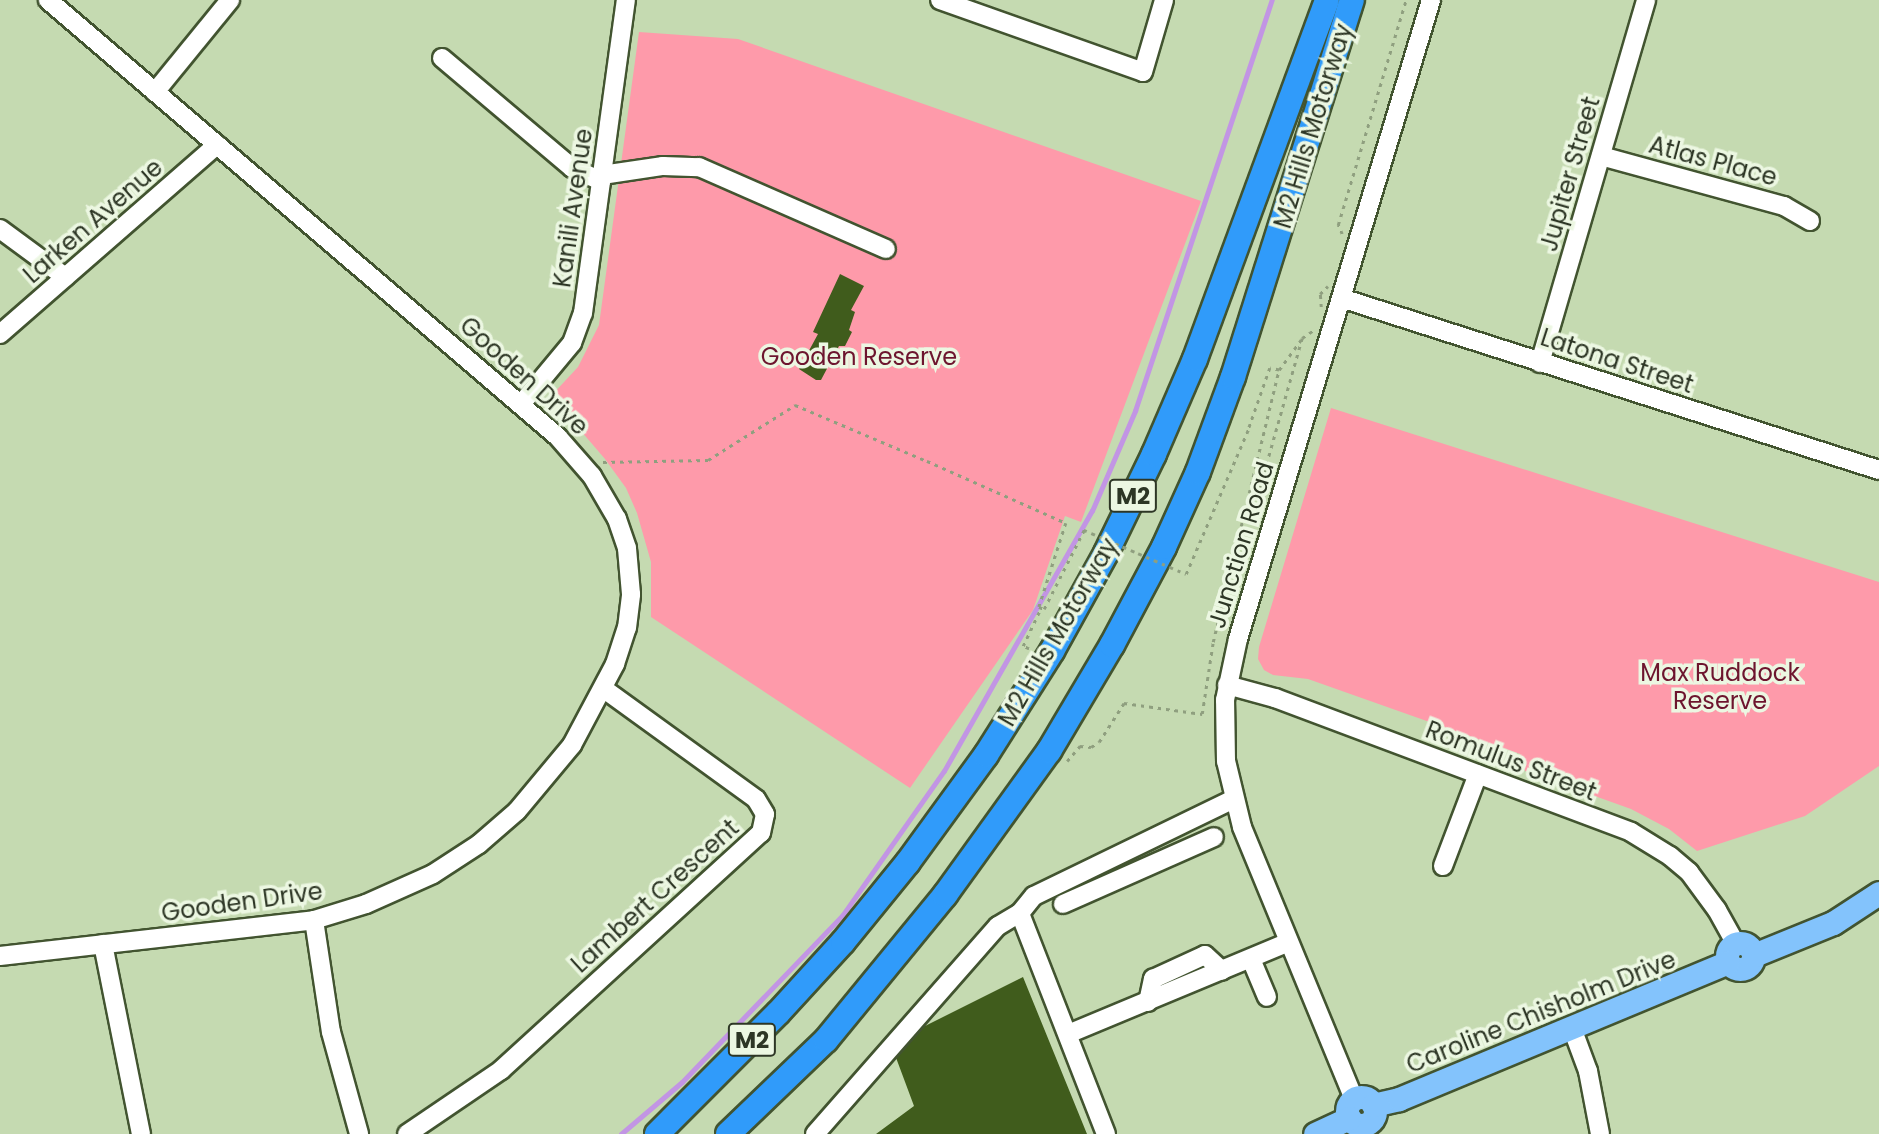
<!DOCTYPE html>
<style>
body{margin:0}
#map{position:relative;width:1879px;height:1134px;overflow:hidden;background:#c5dab1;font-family:Poppins,sans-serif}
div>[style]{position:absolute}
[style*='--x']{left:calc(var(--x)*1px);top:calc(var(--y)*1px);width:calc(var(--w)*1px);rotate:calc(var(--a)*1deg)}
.green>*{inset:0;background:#fe9aaa}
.stream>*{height:4.5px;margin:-2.25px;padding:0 2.25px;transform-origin:2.25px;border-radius:2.25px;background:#c295e4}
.building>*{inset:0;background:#405c1c}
.path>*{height:2.5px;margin-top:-1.25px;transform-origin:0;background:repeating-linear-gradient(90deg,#8f9f7f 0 3.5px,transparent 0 8.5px)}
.roads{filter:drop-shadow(2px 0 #425430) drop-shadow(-2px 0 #425430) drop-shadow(0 2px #425430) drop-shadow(0 -2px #425430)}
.minor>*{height:18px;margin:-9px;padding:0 9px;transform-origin:9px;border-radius:9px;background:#fff}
.major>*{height:23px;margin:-11.5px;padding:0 11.5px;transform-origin:11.5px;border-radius:11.5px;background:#83c3fc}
.major>.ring{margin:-11.5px;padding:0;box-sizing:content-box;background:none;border:23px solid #83c3fc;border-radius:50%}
.highway>*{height:24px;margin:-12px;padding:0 12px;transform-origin:12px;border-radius:12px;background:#309bfa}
.path-bridge>*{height:2.5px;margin-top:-1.25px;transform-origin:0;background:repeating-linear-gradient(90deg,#8f9f7f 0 3.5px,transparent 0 8.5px)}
span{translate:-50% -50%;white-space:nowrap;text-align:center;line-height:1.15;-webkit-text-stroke:7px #ecf7e2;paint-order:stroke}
.shield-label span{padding:2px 5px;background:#ecf7e2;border:2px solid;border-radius:5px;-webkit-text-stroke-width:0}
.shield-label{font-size:23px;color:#2d3625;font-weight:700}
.street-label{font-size:24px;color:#2d3625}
.park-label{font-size:24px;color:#6d152e}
</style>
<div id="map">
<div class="green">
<div style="clip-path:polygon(639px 32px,738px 39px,1201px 201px,1081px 522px,1065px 516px,1033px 610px,910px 788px,651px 617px,651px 562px,637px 513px,626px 488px,605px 459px,551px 396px,578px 367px,599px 325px)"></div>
<div style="clip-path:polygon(1331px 408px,1879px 582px,1879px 766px,1805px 816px,1697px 851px,1669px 829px,1631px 809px,1525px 771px,1520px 754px,1308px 679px,1273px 675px,1264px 670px,1258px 659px,1259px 647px)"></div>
</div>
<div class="stream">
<div style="--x:621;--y:1134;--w:80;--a:-40.4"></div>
<div style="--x:682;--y:1082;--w:231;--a:-46.1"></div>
<div style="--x:842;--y:916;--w:177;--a:-54.9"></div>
<div style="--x:944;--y:771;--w:299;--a:-60.4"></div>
<div style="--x:1092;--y:511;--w:109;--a:-66.7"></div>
<div style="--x:1135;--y:411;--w:433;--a:-71.6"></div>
</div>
<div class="building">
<div style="clip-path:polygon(840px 274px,864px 286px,851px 310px,855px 312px,849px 330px,852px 332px,845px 346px,839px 346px,821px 380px,816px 380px,799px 369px,818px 334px,813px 332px)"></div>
<div style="clip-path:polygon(1023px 977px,1087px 1134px,876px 1134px,914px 1106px,895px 1055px,915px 1031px)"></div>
</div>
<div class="path">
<div style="--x:1342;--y:234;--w:10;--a:-114"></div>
<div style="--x:1338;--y:225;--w:235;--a:-73.2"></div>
<div style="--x:1321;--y:307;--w:13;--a:-94"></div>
<div style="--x:1320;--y:294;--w:11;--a:-45"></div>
<div style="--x:1279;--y:370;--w:39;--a:-54"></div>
<div style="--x:1302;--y:338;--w:14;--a:-34"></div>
<div style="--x:603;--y:462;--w:105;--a:-1.1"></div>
<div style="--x:708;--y:460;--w:103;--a:-32.3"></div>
<div style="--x:795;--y:405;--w:143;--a:23"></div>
<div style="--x:1251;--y:496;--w:6;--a:9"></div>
<div style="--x:1257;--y:497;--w:165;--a:-74.2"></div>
<div style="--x:1029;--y:649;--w:7;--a:-153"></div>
<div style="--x:1023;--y:646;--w:42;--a:-64.7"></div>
<div style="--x:1067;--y:761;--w:20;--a:-49"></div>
<div style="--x:1080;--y:746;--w:11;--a:5"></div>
<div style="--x:1091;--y:747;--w:9;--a:-32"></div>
<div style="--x:1099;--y:742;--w:46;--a:-57.3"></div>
<div style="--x:1124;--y:703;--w:79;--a:8"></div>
<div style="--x:1202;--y:714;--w:73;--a:-81.3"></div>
<div style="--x:1213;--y:642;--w:280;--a:-76.4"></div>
<div style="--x:1279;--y:370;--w:9;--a:-167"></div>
<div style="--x:1270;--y:368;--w:64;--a:109.3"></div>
</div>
<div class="roads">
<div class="minor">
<div style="--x:940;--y:0;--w:215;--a:19.5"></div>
<div style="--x:1143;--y:72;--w:75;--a:-73.7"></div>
<div style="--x:442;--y:58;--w:170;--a:40.2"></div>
<div style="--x:572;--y:168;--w:32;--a:24"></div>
<div style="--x:155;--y:92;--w:119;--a:-50.8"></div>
<div style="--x:1601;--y:156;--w:190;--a:15.3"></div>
<div style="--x:1784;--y:206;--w:30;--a:30"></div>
<div style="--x:602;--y:175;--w:62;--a:-8.4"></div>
<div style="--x:663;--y:166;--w:36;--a:2"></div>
<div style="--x:699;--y:167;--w:204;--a:23.7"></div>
<div style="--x:0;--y:229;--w:81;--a:36.4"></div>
<div style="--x:1341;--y:298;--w:565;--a:17.73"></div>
<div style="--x:0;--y:334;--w:288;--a:-41.1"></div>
<div style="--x:1540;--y:363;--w:378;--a:-73.7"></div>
<div style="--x:522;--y:403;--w:78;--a:-50.2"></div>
<div style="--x:572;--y:343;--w:32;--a:-70"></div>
<div style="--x:583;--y:313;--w:316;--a:-82.2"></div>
<div style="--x:1227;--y:685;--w:50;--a:15.2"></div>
<div style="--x:1275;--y:698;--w:380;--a:20.6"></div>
<div style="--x:1631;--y:832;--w:46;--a:31.6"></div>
<div style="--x:1670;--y:856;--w:25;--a:40"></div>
<div style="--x:1689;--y:872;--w:47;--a:53.6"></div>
<div style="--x:1717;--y:910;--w:38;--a:61"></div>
<div style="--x:1443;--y:866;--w:98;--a:-69.2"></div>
<div style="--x:1063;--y:904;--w:165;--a:-23.9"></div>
<div style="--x:314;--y:920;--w:113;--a:81.4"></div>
<div style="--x:331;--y:1032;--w:106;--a:74.6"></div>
<div style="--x:103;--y:944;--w:194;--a:78.7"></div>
<div style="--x:0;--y:956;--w:316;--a:-6.5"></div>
<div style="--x:314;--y:920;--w:54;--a:-17.1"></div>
<div style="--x:366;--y:904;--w:73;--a:-24.1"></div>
<div style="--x:433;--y:874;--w:55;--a:-33.1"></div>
<div style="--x:479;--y:844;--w:50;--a:-41"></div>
<div style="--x:517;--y:811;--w:86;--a:-50.2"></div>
<div style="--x:572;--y:745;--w:92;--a:-62"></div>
<div style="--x:615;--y:664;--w:38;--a:-72"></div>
<div style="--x:627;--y:628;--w:34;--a:-83"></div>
<div style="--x:631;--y:594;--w:46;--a:-95"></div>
<div style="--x:627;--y:548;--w:31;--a:-109"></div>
<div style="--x:617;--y:519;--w:50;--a:-120.2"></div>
<div style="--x:592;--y:476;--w:52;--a:-131.1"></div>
<div style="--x:558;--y:437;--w:672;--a:-139.41"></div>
<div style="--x:1251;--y:959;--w:41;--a:67.2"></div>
<div style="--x:1148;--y:1002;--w:24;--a:-78"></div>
<div style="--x:1153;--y:979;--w:57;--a:-24.8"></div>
<div style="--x:1205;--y:955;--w:23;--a:43"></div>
<div style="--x:1572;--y:1028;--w:46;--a:69.6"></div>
<div style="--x:1588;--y:1071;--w:64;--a:79.2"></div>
<div style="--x:1068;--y:1034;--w:239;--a:-22.6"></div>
<div style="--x:1354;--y:1099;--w:294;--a:-112.4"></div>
<div style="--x:1242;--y:827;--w:68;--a:-103.6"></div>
<div style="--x:1226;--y:761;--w:61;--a:-90.9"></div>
<div style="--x:1225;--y:700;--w:62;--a:-78"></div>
<div style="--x:1238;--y:639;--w:668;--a:-73.19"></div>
<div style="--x:407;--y:1134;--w:114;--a:-34.2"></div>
<div style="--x:501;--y:1070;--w:352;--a:-42.4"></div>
<div style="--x:761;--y:833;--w:19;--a:-78"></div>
<div style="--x:765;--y:814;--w:17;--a:-121"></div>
<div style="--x:756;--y:799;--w:188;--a:-144.1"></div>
<div style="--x:815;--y:1134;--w:277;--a:-48.7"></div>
<div style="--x:998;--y:926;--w:26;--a:-31"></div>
<div style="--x:1106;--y:1134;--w:237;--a:-111.3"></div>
<div style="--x:1020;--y:913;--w:22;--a:-51"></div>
<div style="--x:1034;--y:896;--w:222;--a:-25.9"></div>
</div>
<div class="major">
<div class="ring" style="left:1727px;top:943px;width:3px;height:3px"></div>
<div style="--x:1754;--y:955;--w:85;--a:-22.1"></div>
<div style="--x:1833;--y:923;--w:55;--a:-33.1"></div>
<div class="ring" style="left:1347px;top:1097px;width:5px;height:5px"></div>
<div style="--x:1373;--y:1105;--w:27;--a:-13"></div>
<div style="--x:1399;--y:1099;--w:356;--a:-22.6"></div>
<div style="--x:1315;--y:1134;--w:38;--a:-25"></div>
</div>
<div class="highway">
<div style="--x:657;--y:1134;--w:171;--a:-45"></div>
<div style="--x:778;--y:1013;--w:96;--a:-47.5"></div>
<div style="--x:843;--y:942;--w:103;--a:-50.9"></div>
<div style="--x:908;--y:862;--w:132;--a:-53.9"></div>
<div style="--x:986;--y:755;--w:123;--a:-57.6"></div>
<div style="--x:1052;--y:651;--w:112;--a:-61.1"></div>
<div style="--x:1106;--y:553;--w:110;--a:-64.1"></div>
<div style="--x:1154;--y:454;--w:103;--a:-66.7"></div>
<div style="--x:1195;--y:359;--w:382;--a:-69.8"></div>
<div style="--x:728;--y:1134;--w:136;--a:-43.8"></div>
<div style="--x:826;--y:1040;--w:188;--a:-50.6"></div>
<div style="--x:945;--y:895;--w:178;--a:-54.2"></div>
<div style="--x:1049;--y:751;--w:123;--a:-59.3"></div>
<div style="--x:1112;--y:645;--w:111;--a:-62"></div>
<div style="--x:1164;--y:547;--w:82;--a:-65.6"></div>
<div style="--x:1198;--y:472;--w:101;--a:-69.8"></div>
<div style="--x:1233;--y:377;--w:395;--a:-72.5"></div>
</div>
</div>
<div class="path-bridge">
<div style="--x:927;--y:461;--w:152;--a:24"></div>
<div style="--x:1066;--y:523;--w:88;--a:107.8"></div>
<div style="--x:1039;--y:607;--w:5;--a:22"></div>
<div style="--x:1044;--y:609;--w:89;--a:-63.1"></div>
<div style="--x:1084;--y:530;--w:111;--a:23.3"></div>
<div style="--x:1186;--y:574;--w:159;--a:-66.7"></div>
</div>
<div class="shield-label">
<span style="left:1133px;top:496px">M2</span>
<span style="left:752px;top:1040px">M2</span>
</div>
<div class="street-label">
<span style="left:1313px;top:126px;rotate:-73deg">M2 Hills Motorway</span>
<span style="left:1713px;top:161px;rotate:15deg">Atlas Place</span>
<span style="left:1570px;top:174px;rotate:-74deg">Jupiter Street</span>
<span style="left:573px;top:208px;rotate:-82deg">Kanili Avenue</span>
<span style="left:93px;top:221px;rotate:-41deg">Larken Avenue</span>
<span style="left:1617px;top:361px;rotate:18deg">Latona Street</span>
<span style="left:524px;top:376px;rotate:42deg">Gooden Drive</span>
<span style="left:1241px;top:545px;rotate:-73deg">Junction Road</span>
<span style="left:1058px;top:632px;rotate:-60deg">M2 Hills Motorway</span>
<span style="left:1511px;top:761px;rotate:21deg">Romulus Street</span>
<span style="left:655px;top:896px;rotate:-42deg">Lambert Crescent</span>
<span style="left:242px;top:902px;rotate:-8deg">Gooden Drive</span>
<span style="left:1541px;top:1012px;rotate:-22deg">Caroline Chisholm Drive</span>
</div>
<div class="park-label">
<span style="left:859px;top:357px">Gooden Reserve</span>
<span style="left:1720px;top:687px">Max Ruddock<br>Reserve</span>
</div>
</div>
